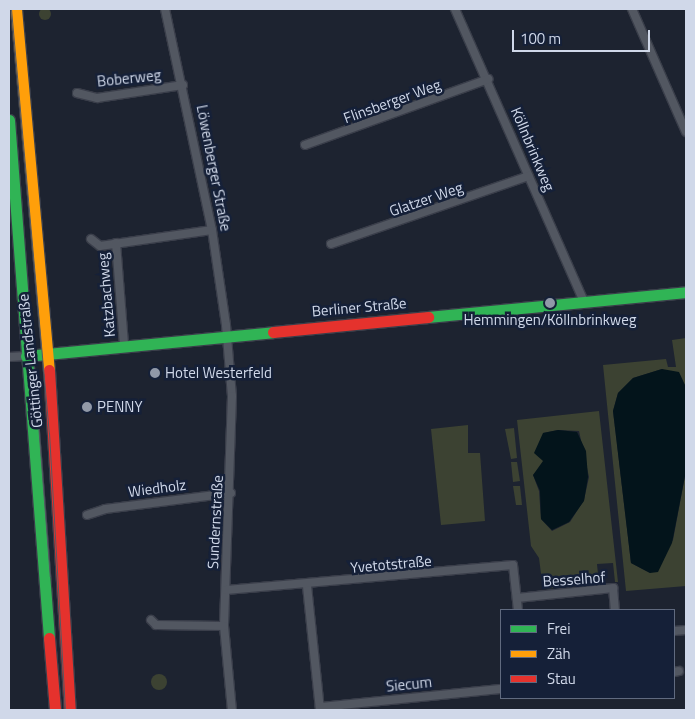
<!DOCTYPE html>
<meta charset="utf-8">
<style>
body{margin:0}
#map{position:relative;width:695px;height:719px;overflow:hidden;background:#1d2330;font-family:"Titillium Web",sans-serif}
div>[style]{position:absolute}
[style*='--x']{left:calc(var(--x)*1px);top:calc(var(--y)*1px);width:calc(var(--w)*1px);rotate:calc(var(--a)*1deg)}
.green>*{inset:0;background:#3c4232}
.round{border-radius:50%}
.water>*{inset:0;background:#03141b}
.roads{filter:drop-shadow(1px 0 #3a3e4a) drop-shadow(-1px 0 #3a3e4a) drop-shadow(0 1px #3a3e4a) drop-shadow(0 -1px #3a3e4a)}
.street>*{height:8px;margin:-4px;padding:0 4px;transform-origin:4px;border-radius:4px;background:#525761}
.fast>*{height:11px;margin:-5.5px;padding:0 5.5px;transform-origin:5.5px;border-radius:5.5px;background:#30b455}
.slow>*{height:11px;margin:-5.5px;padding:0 5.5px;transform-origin:5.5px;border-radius:5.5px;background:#ff9f0a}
.jam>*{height:11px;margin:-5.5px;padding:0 5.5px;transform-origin:5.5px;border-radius:5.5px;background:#e5322d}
.tram>*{height:1px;margin:-0.5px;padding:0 0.5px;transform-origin:0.5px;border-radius:0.5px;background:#545963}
.dots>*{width:14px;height:14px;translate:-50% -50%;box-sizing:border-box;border:2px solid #152038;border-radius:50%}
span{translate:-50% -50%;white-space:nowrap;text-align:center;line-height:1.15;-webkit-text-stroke:5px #152038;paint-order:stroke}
.street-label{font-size:15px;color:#d0d8e9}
.poi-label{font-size:15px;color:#d0d8e9}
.left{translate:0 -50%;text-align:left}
.frame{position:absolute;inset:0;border:10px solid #d0d8e9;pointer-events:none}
.legend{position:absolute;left:500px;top:609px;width:175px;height:90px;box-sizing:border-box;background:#152038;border:1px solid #606a7f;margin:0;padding:6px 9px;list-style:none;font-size:15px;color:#d0d8e9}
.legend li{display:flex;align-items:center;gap:10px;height:25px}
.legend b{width:25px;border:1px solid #606a7f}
.scale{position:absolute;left:512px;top:30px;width:138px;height:22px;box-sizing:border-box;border:2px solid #d0d8e9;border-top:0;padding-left:6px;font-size:15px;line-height:18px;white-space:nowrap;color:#d0d8e9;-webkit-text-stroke:4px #152038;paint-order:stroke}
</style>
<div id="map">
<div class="green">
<div class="round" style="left:39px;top:8px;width:12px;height:12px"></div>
<div style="clip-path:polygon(evenodd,686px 338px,686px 586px,626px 591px,603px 365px,666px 359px,668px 367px,676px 367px,672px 340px,686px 338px,662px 369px,685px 385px,685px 476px,673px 540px,650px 573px,631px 563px,613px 411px,618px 393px,633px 378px,662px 369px)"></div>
<div style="clip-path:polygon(evenodd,599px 411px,618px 582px,615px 582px,613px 563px,597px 564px,599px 584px,543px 589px,539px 558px,531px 546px,517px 420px,599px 411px,558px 430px,579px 431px,589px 477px,584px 500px,570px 522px,552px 531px,541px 519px,539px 491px,533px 475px,543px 466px,543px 433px,558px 430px)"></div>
<div style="clip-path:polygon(468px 425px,468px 453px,480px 453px,485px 521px,441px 525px,431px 429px)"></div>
<div style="clip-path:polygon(514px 428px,517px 458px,511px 459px,505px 429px)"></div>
<div style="clip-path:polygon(511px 462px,517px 462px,520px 481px,513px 482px)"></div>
<div style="clip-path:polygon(513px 486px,520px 486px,522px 505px,516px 505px)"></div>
<div class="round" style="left:151px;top:674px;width:16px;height:16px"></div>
</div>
<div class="water">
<div style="clip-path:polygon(662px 369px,679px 372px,685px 385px,685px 476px,672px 543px,658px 572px,650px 573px,631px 563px,613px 411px,618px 393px,633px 378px)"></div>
<div style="clip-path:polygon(558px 430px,577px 432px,586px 451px,588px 477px,584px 501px,569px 522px,552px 530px,541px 519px,540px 491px,533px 475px,543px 461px,534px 453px,543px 433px)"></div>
</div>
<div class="roads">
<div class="street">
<div style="--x:165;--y:9;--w:226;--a:78"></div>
<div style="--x:212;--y:230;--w:96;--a:81.6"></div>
<div style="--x:226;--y:325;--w:71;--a:85.2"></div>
<div style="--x:232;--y:396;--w:230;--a:92"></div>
<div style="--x:224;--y:626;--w:84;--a:84.6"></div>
<div style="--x:455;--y:9;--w:319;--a:66.2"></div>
<div style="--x:632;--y:9;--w:134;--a:66.3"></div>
<div style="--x:77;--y:93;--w:21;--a:14"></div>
<div style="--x:97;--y:98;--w:87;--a:-8.6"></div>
<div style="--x:305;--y:145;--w:195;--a:-19.8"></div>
<div style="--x:91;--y:239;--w:11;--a:38"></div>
<div style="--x:100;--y:246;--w:113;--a:-8.1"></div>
<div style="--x:116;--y:243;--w:102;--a:85.5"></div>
<div style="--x:331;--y:244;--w:209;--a:-19"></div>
<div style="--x:9;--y:357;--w:17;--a:-3"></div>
<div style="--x:87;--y:515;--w:19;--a:-18"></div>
<div style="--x:105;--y:509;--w:127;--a:-7.2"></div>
<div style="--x:307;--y:586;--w:125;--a:84"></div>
<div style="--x:226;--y:590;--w:288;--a:-5"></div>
<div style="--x:513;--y:565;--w:45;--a:83.7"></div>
<div style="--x:517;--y:598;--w:97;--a:-5.9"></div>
<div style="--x:613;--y:588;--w:22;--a:85"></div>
<div style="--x:151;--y:620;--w:7;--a:45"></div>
<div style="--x:156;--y:625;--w:68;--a:0.8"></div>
<div style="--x:674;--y:631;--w:12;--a:-5"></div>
<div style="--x:674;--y:672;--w:5;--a:-11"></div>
<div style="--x:320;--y:707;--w:182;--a:-5.7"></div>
</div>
<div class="fast">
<div style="--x:9;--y:120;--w:520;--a:85.58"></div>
<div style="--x:428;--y:317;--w:259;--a:-5.5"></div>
<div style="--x:26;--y:356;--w:248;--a:-5.5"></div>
</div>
<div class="slow">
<div style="--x:16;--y:9;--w:363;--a:84.8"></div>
</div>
<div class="jam">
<div style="--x:273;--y:332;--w:156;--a:-5.5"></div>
<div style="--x:49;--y:370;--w:341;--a:86.5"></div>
<div style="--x:49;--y:638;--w:72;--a:85.2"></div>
</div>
</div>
<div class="tram">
<div style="--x:11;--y:9;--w:426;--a:84.9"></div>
<div style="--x:49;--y:433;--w:277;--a:86.7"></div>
<div style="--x:30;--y:319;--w:258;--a:85.6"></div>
</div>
<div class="dots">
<div style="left:550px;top:303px;background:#9199a8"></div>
<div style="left:155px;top:373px;background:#9199a8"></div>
<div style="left:87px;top:407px;background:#9199a8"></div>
</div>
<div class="street-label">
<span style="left:129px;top:78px;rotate:-6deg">Boberweg</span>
<span style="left:392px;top:101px;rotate:-20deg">Flinsberger Weg</span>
<span style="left:533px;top:149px;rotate:67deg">Köllnbrinkweg</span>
<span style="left:214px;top:168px;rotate:79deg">Löwenberger Straße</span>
<span style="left:426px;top:199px;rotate:-19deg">Glatzer Weg</span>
<span style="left:106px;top:295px;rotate:-95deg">Katzbachweg</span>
<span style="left:359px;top:307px;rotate:-5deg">Berliner Straße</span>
<span style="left:30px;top:361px;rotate:-96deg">Göttinger Landstraße</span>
<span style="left:157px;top:488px;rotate:-7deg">Wiedholz</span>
<span style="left:215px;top:522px;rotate:-87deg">Sundernstraße</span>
<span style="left:391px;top:564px;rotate:-5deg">Yvetotstraße</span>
<span style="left:574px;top:579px;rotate:-4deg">Besselhof</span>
<span style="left:409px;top:684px;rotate:-6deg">Siecum</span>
</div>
<div class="poi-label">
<span style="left:550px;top:320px">Hemmingen/Köllnbrinkweg</span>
<span class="left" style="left:165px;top:373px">Hotel Westerfeld</span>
<span class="left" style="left:97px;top:407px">PENNY</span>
</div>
<div class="frame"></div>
<ul class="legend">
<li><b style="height:6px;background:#30b455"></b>Frei</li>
<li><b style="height:6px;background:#ff9f0a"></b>Zäh</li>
<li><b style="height:6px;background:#e5322d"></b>Stau</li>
</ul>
<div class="scale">100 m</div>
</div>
